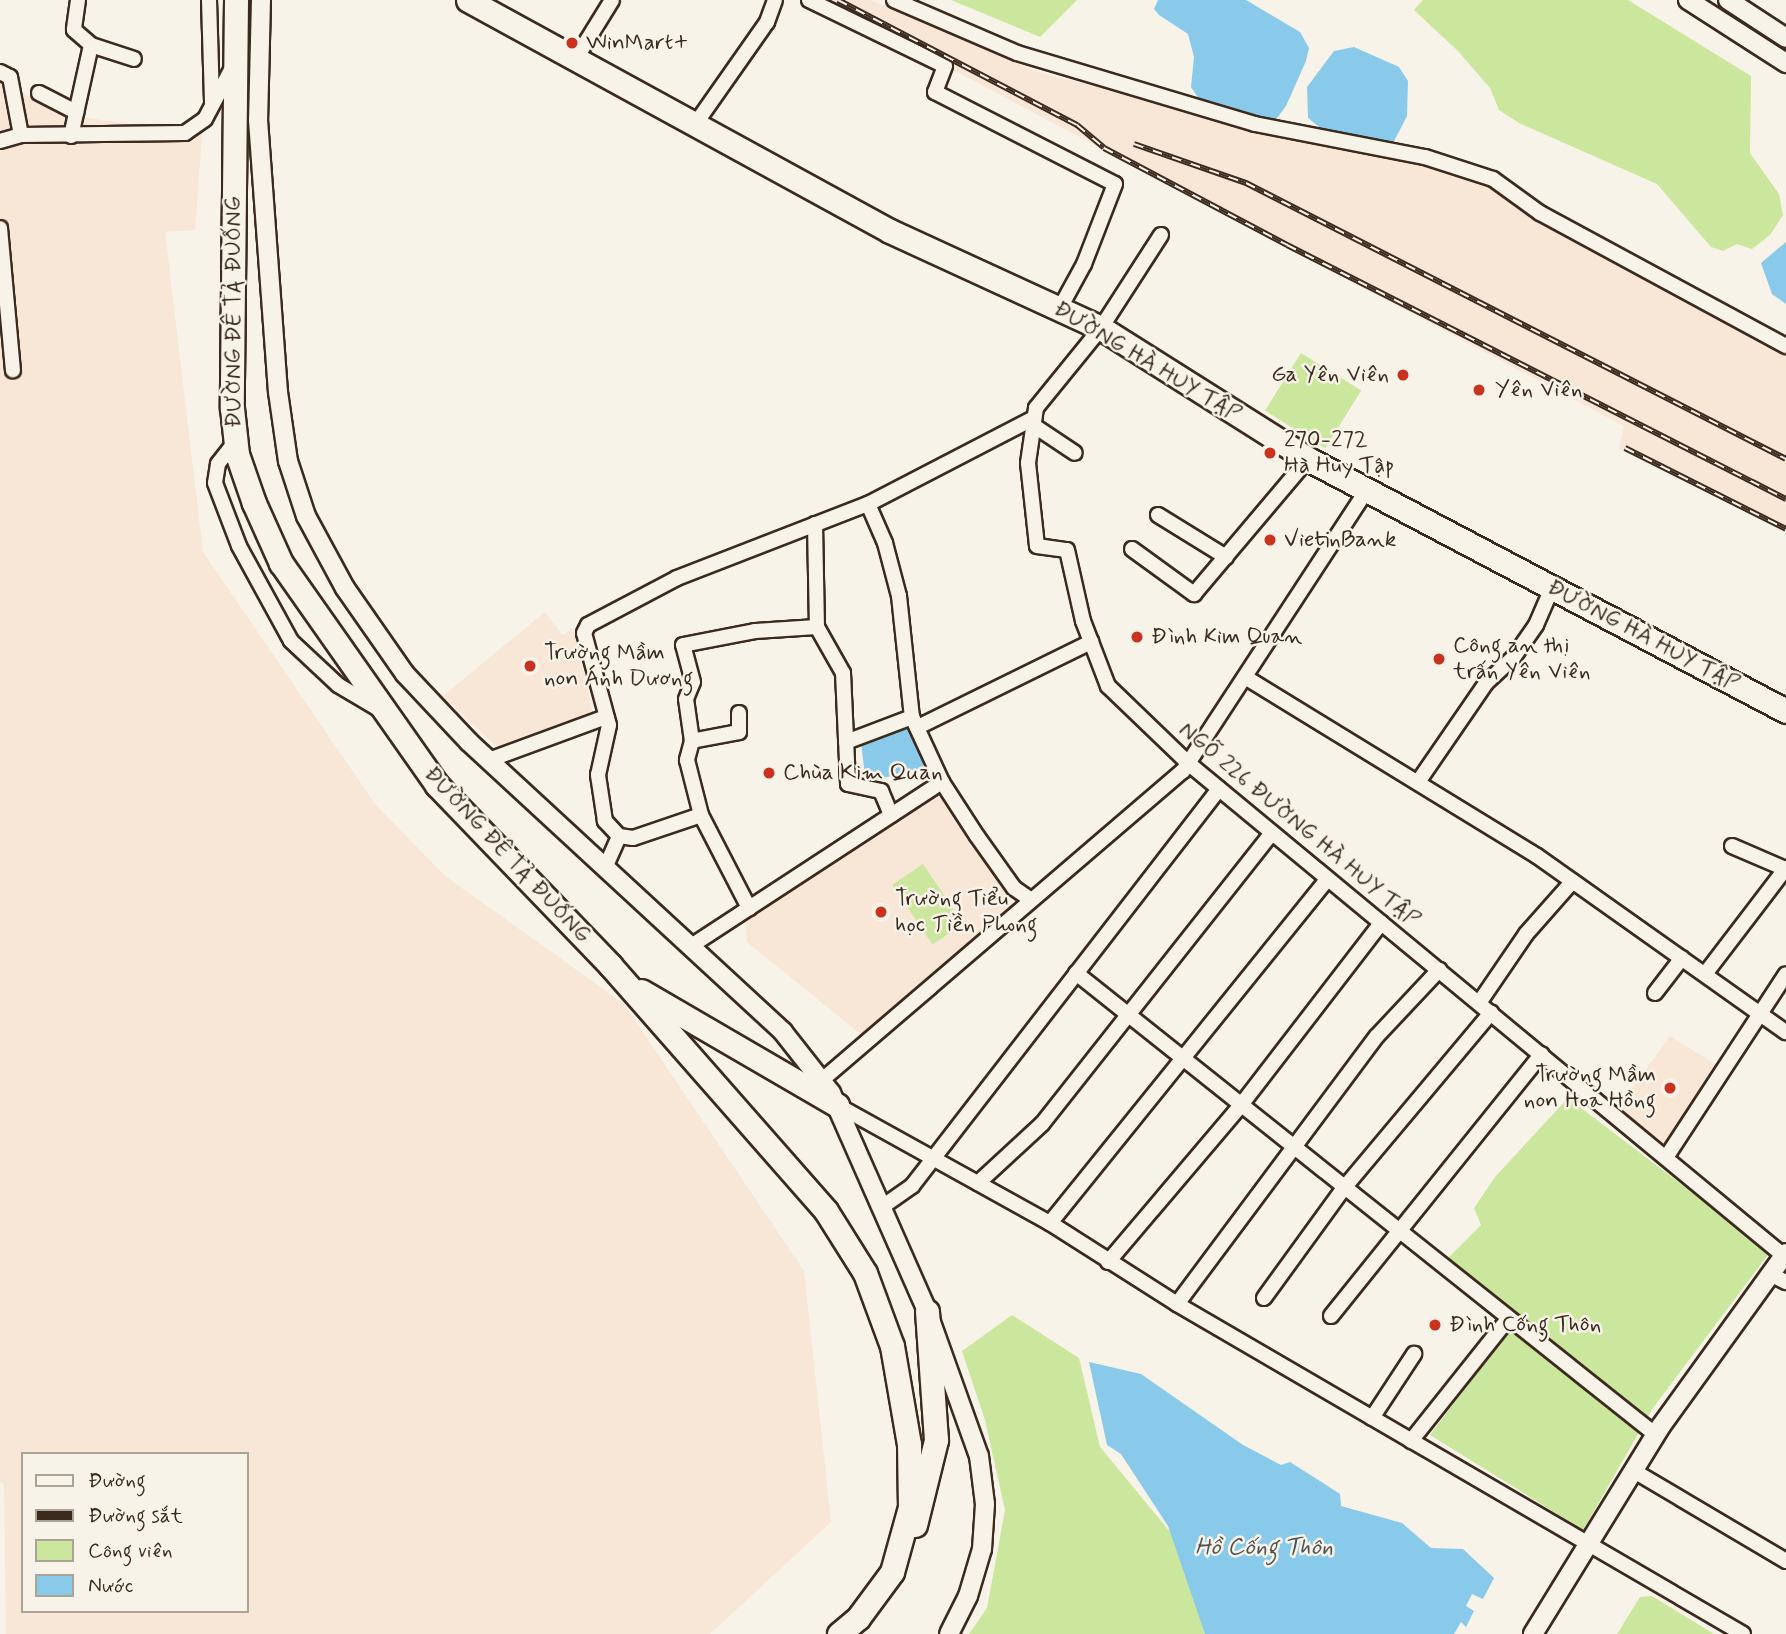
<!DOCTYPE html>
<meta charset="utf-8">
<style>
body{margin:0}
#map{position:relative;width:1786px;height:1634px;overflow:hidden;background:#f7f3e8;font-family:Mynerve,sans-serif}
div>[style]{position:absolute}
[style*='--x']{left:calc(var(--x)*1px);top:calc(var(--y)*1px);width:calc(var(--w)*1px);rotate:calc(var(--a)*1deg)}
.built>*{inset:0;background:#f8e6d7}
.green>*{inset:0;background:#cbe69d;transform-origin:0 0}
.water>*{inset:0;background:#89c9ea}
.roads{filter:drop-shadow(2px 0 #3b2a1e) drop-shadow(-2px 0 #3b2a1e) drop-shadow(0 2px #3b2a1e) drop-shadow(0 -2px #3b2a1e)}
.minor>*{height:14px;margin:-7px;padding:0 7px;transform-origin:7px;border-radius:7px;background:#f7f3e8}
.tertiary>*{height:18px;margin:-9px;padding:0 9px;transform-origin:9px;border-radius:9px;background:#f7f3e8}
.primary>*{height:23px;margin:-11.5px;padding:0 11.5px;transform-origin:11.5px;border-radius:11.5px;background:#f7f3e8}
.rail>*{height:6px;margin-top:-3px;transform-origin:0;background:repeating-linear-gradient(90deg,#f7f3e8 0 10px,#3b2a1e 0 20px);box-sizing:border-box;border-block:2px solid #3b2a1e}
.dots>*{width:19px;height:19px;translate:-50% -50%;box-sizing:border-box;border:4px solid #f7f3e8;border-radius:50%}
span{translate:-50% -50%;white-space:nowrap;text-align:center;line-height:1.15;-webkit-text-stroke:5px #f7f3e8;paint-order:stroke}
.poi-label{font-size:23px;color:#3b2a1e}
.left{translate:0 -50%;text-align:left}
.right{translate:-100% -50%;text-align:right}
.street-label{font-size:23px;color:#3b2a1e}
.water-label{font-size:24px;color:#4e5251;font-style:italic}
.legend{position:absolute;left:21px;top:1452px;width:228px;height:161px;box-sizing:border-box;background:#f7f3e8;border:2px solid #aca397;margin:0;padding:9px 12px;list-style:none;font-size:21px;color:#3b2a1e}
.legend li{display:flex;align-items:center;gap:14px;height:35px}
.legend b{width:35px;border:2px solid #aca397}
</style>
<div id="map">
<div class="built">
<div style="clip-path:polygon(835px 0,870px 0,1035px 71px,1345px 151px,1440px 166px,1504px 192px,1786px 352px,1786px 530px,1619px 449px,1624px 426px,833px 6px)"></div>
<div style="clip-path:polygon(evenodd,0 82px,68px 115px,202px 135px,195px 230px,165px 232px,203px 552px,375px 804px,445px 876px,624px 1004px,804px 1271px,831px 1522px,710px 1634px,6px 1634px,4px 1484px,0 1482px,0 82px,23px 1454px,247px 1454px,247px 1611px,23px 1611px,23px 1454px)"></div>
<div style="clip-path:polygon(545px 612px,562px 635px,573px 629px,594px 717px,501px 751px,443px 696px)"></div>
<div style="clip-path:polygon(937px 789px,1013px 905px,863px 1036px,747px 942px,746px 919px)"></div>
<div style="clip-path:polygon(1670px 1036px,1720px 1067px,1666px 1151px,1618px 1108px)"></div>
</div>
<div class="green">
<div style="clip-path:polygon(951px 0,1077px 0,1040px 37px)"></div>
<div style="clip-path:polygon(1423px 0,1628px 0,1751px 76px,1750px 153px,1779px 194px,1783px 215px,1770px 235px,1752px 249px,1737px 244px,1723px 251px,1711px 247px,1657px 184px,1519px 123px,1499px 110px,1490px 88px,1458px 51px,1414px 10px)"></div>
<div style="left:1301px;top:353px;width:71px;height:68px;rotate:32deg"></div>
<div style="left:923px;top:864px;width:72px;height:37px;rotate:56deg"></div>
<div style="clip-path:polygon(1568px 1098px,1770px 1252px,1653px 1408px,1583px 1530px,1430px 1435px,1518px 1318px,1448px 1258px,1481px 1225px,1474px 1208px,1495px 1177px)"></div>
<div style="clip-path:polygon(1012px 1315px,1079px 1358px,1100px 1447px,1171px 1533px,1209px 1634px,969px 1634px,987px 1608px,1005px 1510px,985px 1420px,962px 1351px)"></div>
<div style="clip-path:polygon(1652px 1596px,1714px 1634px,1617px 1634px,1640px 1597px)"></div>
</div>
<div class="water">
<div style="clip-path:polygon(1158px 0,1246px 0,1300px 32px,1309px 48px,1306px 61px,1286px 106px,1271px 126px,1199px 99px,1191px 87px,1194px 57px,1188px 34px,1159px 15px,1154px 9px)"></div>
<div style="clip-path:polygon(1354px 47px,1399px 67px,1408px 81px,1407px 116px,1391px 147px,1377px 155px,1344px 147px,1308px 118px,1307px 87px,1334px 51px)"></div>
<div style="clip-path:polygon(1786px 242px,1786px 304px,1772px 294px,1761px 263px)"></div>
<div style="clip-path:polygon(908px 727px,924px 756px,923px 768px,875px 780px,865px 776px,861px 742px)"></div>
<div style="clip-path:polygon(1089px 1362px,1141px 1374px,1243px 1445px,1281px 1465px,1290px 1462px,1323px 1483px,1340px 1494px,1341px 1506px,1402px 1523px,1431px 1548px,1463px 1549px,1494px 1578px,1483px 1599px,1472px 1594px,1466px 1606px,1474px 1611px,1466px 1627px,1461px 1622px,1454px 1634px,1205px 1634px,1168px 1526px,1121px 1454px,1107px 1445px)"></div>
</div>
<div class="roads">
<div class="minor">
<div style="--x:78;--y:0;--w:30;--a:98"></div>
<div style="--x:74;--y:30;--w:23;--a:41"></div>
<div style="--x:209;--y:0;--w:103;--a:88.3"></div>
<div style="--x:809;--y:0;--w:151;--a:25.9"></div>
<div style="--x:945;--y:66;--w:28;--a:111"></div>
<div style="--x:935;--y:92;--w:202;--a:27.1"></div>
<div style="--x:1115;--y:184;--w:86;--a:111.2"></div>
<div style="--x:1084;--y:264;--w:50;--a:118.6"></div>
<div style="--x:894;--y:0;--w:134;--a:23.3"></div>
<div style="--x:1017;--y:53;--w:248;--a:16.6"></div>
<div style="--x:1255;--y:124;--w:173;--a:11"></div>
<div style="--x:1425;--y:157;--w:71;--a:17.9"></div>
<div style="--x:1493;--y:179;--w:58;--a:35.9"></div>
<div style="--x:1540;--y:213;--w:280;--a:28.4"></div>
<div style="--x:575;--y:60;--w:70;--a:-58.3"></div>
<div style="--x:0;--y:72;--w:11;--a:27"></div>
<div style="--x:10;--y:77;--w:59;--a:79.3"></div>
<div style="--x:39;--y:93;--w:42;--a:27.2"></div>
<div style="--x:694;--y:126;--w:127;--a:-54.9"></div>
<div style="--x:767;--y:22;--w:23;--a:-70"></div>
<div style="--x:71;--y:136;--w:93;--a:-77.6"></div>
<div style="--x:91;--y:45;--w:45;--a:18"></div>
<div style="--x:0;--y:141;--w:22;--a:-16"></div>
<div style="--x:21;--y:135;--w:164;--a:-0.7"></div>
<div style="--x:185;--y:133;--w:24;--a:-35"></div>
<div style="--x:205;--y:119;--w:58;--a:-62.1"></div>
<div style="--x:0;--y:228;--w:143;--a:84.8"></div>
<div style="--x:1161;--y:235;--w:111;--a:122.8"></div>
<div style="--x:1101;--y:328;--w:103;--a:129.1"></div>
<div style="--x:1036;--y:408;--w:56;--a:98.3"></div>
<div style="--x:1028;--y:463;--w:83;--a:83.8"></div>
<div style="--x:1037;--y:546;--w:30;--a:8"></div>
<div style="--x:1067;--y:550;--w:73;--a:77.3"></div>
<div style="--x:1083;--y:621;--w:70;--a:69"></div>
<div style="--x:1108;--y:686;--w:111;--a:43.9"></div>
<div style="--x:1188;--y:763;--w:773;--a:39.6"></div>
<div style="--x:1033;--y:425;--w:50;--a:33.7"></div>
<div style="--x:235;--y:442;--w:28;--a:128"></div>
<div style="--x:218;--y:464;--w:19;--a:99"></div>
<div style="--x:215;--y:483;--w:67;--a:69.1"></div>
<div style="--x:239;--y:546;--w:108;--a:61.3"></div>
<div style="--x:291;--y:641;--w:64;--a:43.1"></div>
<div style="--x:338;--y:685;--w:51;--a:30.6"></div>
<div style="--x:868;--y:504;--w:43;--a:66.4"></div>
<div style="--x:885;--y:543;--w:55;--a:75.2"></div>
<div style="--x:899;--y:596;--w:122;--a:83.9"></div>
<div style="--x:912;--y:717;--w:72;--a:65.2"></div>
<div style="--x:942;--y:782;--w:64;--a:57.1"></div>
<div style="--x:977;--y:836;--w:64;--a:54.6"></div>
<div style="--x:1014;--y:888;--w:21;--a:35"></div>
<div style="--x:1158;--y:515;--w:80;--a:31.7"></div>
<div style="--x:815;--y:524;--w:103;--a:88.9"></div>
<div style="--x:817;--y:627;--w:53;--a:60.5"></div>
<div style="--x:843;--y:673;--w:111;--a:87.4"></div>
<div style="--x:848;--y:784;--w:34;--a:12"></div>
<div style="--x:881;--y:791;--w:26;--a:67"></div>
<div style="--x:1132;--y:549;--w:77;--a:36"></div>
<div style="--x:1194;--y:594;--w:177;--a:-49.8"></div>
<div style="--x:1245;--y:677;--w:342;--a:31.5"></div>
<div style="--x:1537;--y:856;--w:305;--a:35.3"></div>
<div style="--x:739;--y:713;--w:19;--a:90"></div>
<div style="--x:739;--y:732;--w:48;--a:169.2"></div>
<div style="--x:692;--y:741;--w:20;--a:105"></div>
<div style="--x:687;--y:760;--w:57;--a:75.7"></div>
<div style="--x:701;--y:815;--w:105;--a:62.7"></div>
<div style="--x:920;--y:726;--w:191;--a:-26.2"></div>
<div style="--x:692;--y:741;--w:42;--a:-98.1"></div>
<div style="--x:686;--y:699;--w:18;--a:-68"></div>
<div style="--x:693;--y:682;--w:38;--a:-105"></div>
<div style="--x:683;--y:645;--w:73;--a:-11"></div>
<div style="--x:755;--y:631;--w:62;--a:-3.7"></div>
<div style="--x:846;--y:742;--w:71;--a:-20.7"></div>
<div style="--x:489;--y:760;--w:125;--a:-20.2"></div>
<div style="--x:1418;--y:782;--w:120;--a:-55.5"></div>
<div style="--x:1486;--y:683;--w:37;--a:-43"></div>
<div style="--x:1513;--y:658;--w:40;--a:-55.1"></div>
<div style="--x:1536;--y:625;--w:40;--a:-66.6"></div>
<div style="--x:701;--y:815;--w:72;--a:161.3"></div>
<div style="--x:633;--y:838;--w:14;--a:-172"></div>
<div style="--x:619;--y:836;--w:21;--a:-133"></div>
<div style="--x:605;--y:821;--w:47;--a:-98.7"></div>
<div style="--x:598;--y:775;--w:51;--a:-77.6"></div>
<div style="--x:609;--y:725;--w:95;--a:-105.2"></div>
<div style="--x:584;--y:633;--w:9;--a:-63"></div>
<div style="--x:588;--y:625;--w:101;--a:-27.8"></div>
<div style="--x:677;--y:578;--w:205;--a:-21.2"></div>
<div style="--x:868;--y:504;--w:187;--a:-27.4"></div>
<div style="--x:1732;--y:846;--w:56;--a:23.3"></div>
<div style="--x:605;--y:868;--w:35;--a:-66"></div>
<div style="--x:691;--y:946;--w:300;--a:-33.2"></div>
<div style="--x:1076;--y:973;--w:742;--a:38.54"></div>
<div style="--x:1705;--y:974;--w:133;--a:-52.6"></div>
<div style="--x:1655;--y:993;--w:44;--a:-52.4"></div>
<div style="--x:1479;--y:1003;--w:83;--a:-55.7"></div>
<div style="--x:1526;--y:934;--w:69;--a:-48.5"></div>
<div style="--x:822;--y:1080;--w:475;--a:-40.6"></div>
<div style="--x:1183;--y:771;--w:336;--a:-56.8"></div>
<div style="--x:837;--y:1105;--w:244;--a:29"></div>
<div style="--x:1050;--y:1223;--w:151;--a:32.5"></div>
<div style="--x:1177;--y:1304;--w:655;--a:30.24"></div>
<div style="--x:1667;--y:1156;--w:217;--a:-56.8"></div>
<div style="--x:978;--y:1183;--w:87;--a:-42.7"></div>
<div style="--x:1042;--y:1124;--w:371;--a:-51.7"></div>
<div style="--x:882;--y:1207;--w:37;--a:-35"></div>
<div style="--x:912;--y:1186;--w:502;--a:-52.29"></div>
<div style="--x:1050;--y:1223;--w:442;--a:-51.1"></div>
<div style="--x:1108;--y:1262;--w:206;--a:-49.7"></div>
<div style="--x:1241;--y:1105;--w:230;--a:-52.4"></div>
<div style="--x:1772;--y:1275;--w:16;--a:27"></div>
<div style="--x:1264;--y:1298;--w:136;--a:-54"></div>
<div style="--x:1344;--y:1188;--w:229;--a:-50"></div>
<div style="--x:1177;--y:1304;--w:334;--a:-53.3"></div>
<div style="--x:1377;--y:1036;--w:91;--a:-46.8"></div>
<div style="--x:1331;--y:1316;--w:336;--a:-51.2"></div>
<div style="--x:1372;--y:1418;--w:77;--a:-56.7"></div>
<div style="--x:1411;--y:1441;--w:156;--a:-51.5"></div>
<div style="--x:1634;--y:1471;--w:177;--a:30.6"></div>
</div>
<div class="tertiary">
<div style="--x:261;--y:0;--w:120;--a:91.4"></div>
<div style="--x:258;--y:120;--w:273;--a:85.8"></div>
<div style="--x:278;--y:392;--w:70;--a:81.8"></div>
<div style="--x:288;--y:461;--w:58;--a:71.9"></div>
<div style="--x:306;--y:516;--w:82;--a:61.6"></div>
<div style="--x:345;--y:588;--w:105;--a:55.1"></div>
<div style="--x:405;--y:674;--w:93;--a:46.7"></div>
<div style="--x:469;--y:742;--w:427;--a:42.7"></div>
<div style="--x:783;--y:1032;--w:78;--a:51.8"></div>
<div style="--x:831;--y:1093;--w:238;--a:66.2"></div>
<div style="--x:927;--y:1311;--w:154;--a:70.3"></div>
<div style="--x:979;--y:1456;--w:48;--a:82.9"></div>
<div style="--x:985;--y:1504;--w:45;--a:93.8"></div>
<div style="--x:982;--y:1549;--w:49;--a:106.6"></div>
<div style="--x:968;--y:1596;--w:42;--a:116.6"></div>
<div style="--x:1688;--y:0;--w:117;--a:32.7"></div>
<div style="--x:1728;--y:0;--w:69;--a:33.2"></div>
<div style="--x:1533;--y:1634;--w:244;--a:-58.4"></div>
<div style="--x:1661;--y:1426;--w:213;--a:-54.2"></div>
</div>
<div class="primary">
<div style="--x:236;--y:0;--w:408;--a:90.6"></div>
<div style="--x:232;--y:408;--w:46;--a:83.8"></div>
<div style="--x:237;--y:454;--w:52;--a:70.9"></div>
<div style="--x:254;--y:503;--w:66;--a:65.8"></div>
<div style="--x:281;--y:563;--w:271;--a:54.9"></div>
<div style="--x:437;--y:785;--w:250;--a:46.1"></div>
<div style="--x:610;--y:965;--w:327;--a:48.7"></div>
<div style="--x:826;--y:1211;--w:73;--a:57.8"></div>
<div style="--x:865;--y:1273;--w:78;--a:69.7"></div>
<div style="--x:892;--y:1346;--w:99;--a:80.2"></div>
<div style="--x:909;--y:1444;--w:63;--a:89.1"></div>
<div style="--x:910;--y:1507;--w:67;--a:105.5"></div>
<div style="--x:892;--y:1572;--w:57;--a:126.5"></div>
<div style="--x:858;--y:1618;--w:25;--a:140"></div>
<div style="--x:468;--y:0;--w:481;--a:28.7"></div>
<div style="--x:890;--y:231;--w:232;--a:24.7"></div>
<div style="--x:1101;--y:328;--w:245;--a:32.3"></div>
<div style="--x:1308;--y:459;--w:540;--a:27.8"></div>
<div style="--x:641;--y:991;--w:227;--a:30.2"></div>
<div style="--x:915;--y:1525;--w:88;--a:-76.1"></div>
<div style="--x:936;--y:1440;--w:129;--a:-94"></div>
</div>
</div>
<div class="rail">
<div style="--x:838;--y:0;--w:270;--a:27.6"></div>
<div style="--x:1077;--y:125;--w:35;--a:40"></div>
<div style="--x:1104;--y:148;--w:207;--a:27.9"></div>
<div style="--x:1287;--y:245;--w:560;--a:26.98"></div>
<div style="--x:1134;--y:144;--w:119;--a:19.2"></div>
<div style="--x:1246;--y:183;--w:606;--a:27.07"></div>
<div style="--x:1625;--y:448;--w:180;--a:26.7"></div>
</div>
<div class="dots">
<div style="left:572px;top:43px;background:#c8321e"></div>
<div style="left:1403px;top:375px;background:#c8321e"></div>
<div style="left:1479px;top:390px;background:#c8321e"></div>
<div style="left:1270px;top:453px;background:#c8321e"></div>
<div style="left:1270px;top:540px;background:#c8321e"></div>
<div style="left:1137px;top:637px;background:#c8321e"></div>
<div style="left:1439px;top:659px;background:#c8321e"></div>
<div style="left:530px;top:666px;background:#c8321e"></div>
<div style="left:769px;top:773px;background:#c8321e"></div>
<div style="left:881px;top:912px;background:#c8321e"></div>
<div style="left:1670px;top:1088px;background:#c8321e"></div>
<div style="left:1435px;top:1325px;background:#c8321e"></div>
</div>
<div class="poi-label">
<span class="left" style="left:586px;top:43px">WinMart+</span>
<span class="right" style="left:1389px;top:375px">Ga Yên Viên</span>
<span class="left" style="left:1495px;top:390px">Yên Viên</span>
<span class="left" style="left:1284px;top:453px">270-272<br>Hà Huy Tập</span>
<span class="left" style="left:1284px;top:540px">VietinBank</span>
<span class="left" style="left:1151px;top:637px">Đình Kim Quan</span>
<span class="left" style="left:1453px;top:659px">Công an thị<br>trấn Yên Viên</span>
<span class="left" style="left:544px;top:666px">Trường Mầm<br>non Ánh Dương</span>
<span class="left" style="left:783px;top:773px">Chùa Kim Quan</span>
<span class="left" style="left:895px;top:912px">Trường Tiểu<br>học Tiền Phong</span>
<span class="right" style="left:1656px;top:1088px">Trường Mầm<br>non Hoa Hồng</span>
<span class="left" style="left:1449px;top:1325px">Đình Cống Thôn</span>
</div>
<div class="street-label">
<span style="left:234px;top:312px;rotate:-90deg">ĐƯỜNG ĐÊ TẢ ĐUỐNG</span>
<span style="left:1147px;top:362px;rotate:31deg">ĐƯỜNG HÀ HUY TẬP</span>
<span style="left:1643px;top:636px;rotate:28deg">ĐƯỜNG HÀ HUY TẬP</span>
<span style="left:1299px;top:825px;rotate:40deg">NGÕ 226 ĐƯỜNG HÀ HUY TẬP</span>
<span style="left:507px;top:855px;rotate:47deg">ĐƯỜNG ĐÊ TẢ ĐUỐNG</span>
</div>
<div class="water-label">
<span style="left:1264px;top:1548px">Hồ Cống Thôn</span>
</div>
<ul class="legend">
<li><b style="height:9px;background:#f7f3e8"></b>Đường</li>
<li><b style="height:9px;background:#3b2a1e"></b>Đường sắt</li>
<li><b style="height:19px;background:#cbe69d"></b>Công viên</li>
<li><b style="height:19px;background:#89c9ea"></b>Nước</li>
</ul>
</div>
